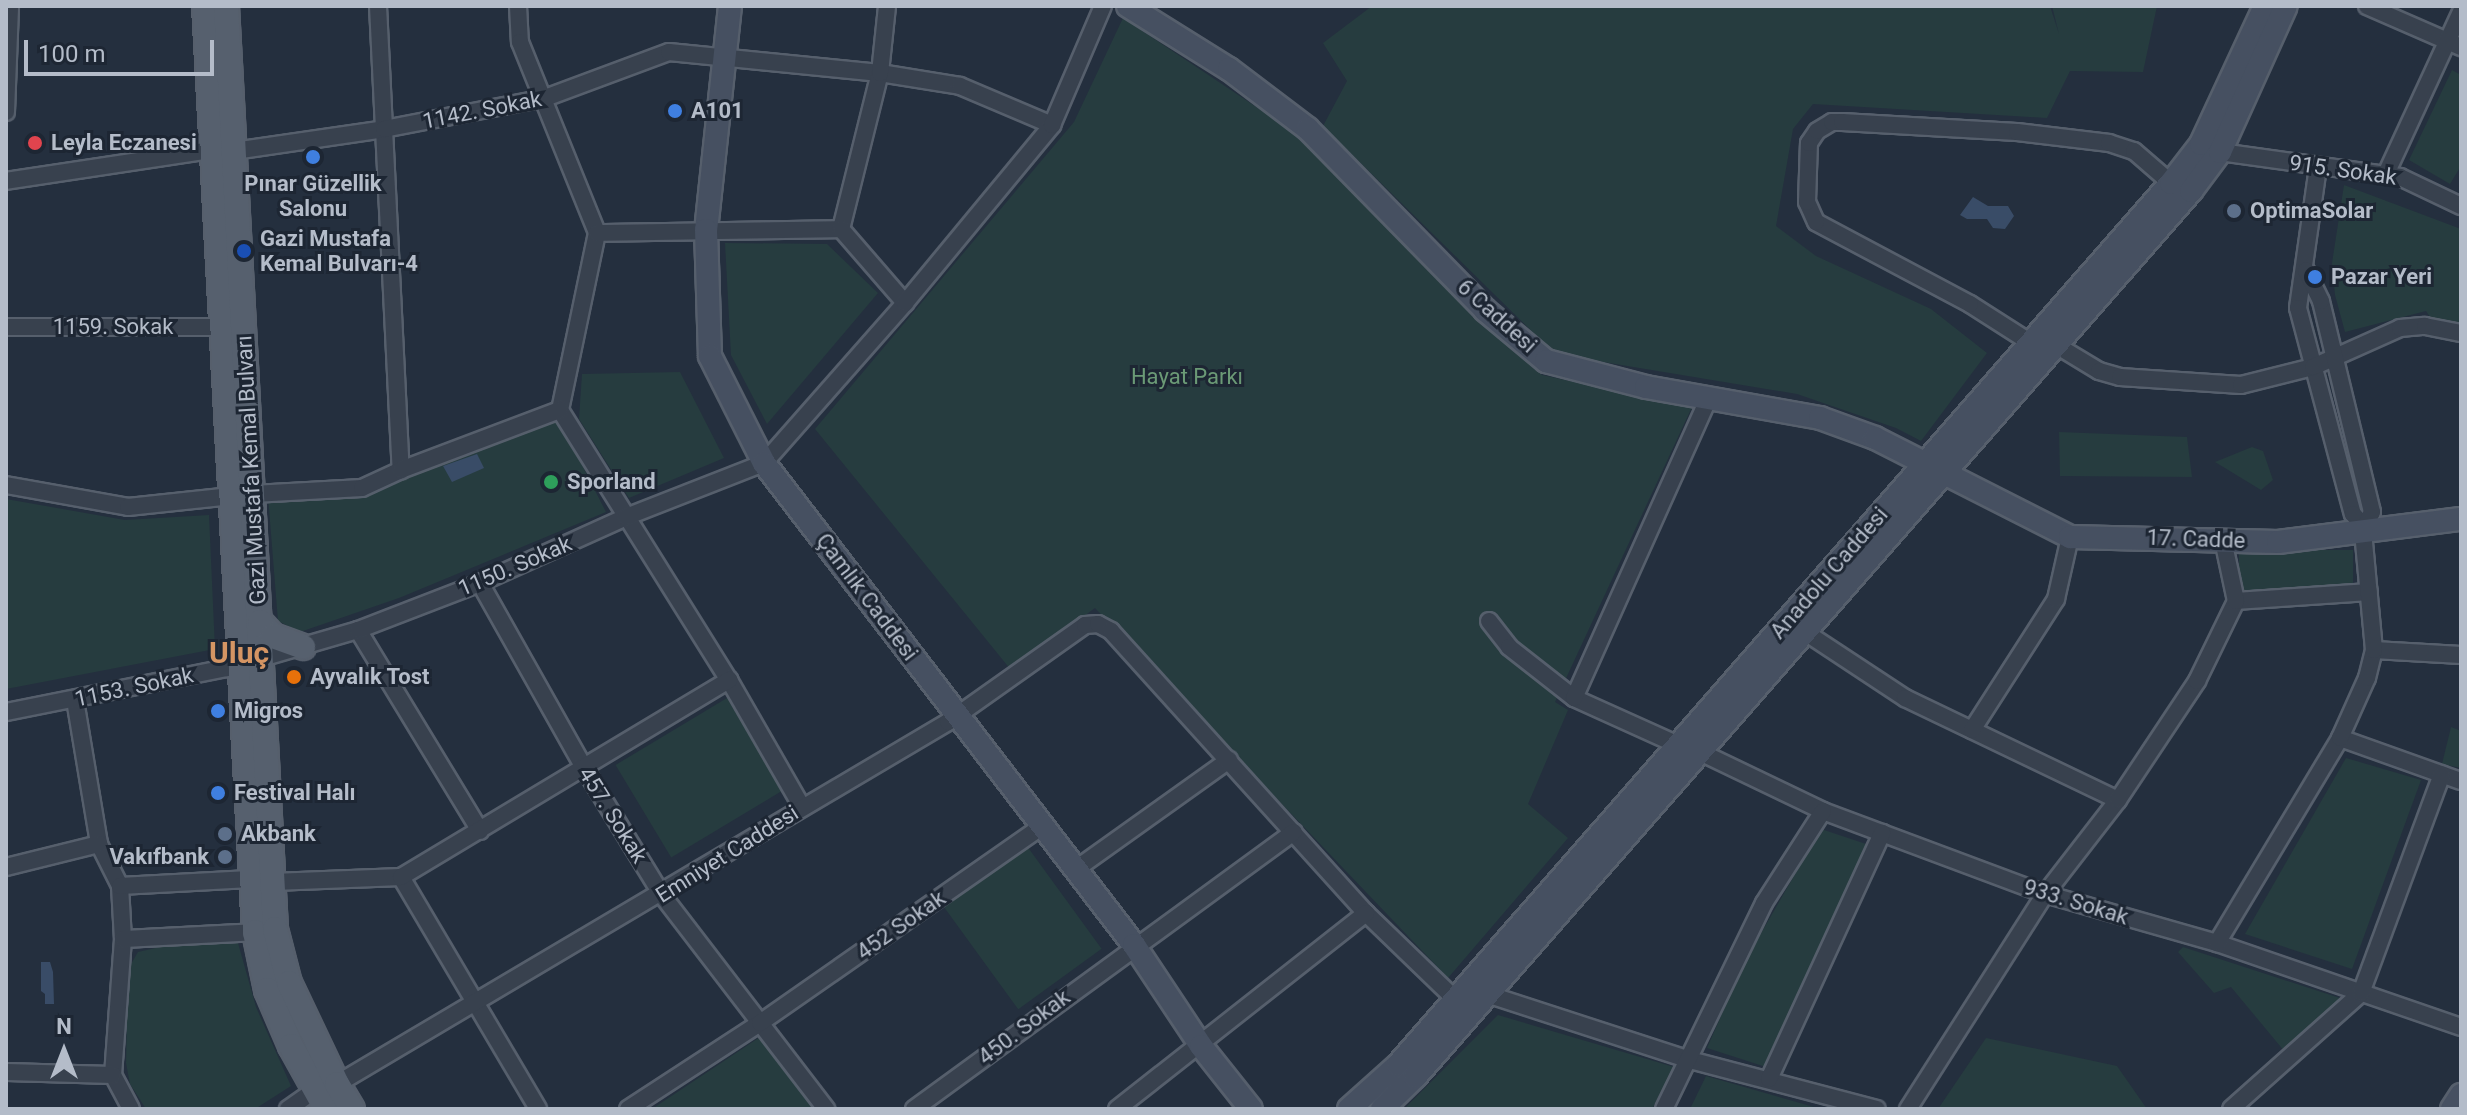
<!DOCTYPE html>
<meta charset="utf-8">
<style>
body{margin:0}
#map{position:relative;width:2467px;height:1115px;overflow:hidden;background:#242f3e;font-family:Roboto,sans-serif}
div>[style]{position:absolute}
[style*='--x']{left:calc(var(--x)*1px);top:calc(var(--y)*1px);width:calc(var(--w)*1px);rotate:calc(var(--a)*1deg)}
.green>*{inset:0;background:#263c3f;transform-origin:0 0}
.water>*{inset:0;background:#394c67}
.roads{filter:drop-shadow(2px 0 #565f6c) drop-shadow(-2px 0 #565f6c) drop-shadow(0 2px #565f6c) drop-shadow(0 -2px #565f6c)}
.street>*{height:16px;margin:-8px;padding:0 8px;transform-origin:8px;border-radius:8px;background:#38414e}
.secondary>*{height:22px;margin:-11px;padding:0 11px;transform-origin:11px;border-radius:11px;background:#465061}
.primary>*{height:24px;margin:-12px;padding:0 12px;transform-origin:12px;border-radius:12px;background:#56606e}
.dots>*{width:22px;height:22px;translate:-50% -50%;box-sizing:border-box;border:4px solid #1d2633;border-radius:50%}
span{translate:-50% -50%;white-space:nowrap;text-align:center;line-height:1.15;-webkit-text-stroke:6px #1d2633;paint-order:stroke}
.street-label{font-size:22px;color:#b4bcc9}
.poi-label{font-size:22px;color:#b4bcc9;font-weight:700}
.left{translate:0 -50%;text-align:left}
.right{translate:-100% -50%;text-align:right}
.park-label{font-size:22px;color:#6b9a76}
.district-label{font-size:30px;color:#d59563;font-weight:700}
.frame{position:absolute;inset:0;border:8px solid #b4bcc9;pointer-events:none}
.north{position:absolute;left:24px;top:1011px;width:80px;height:80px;-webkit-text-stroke:6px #1d2633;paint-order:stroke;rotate:0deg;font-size:22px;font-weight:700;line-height:32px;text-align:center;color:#b4bcc9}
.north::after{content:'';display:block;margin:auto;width:28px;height:36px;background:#b4bcc9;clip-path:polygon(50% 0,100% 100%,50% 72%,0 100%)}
.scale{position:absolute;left:24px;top:40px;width:190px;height:36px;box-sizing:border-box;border:4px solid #b4bcc9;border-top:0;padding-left:10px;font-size:24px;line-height:28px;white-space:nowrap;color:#b4bcc9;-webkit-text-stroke:6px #1d2633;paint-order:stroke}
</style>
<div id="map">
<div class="green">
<div style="clip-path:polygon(1372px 6px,2050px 6px,2059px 34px,2052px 6px,2157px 6px,2143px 72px,2070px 71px,2047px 118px,1813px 104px,1793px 129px,1776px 226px,1816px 256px,1931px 309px,1987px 353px,1921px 441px,1896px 428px,1797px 394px,1555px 354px,1323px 126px,1347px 81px,1323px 43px)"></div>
<div style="clip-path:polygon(1123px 18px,1304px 139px,1480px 322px,1542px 375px,1692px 407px,1555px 702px,1568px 710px,1528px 804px,1568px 838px,1448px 978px,1095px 608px,1011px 670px,815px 429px,1074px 122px)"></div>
<div style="clip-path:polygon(2452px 70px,2461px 75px,2461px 166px,2450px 184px,2409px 160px)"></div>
<div style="clip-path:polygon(2344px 185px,2461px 229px,2461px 328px,2434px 323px,2426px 311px,2345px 332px,2335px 295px,2332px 263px)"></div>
<div style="clip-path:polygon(725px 243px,827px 244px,878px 293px,767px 424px,731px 355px)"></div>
<div style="clip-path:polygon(680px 372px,724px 458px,629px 498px,579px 419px,582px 374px)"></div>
<div style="clip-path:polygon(557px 416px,606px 512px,399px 598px,300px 632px,278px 621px,268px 496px,361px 491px)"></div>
<div style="clip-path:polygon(2059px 432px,2187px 437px,2192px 477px,2060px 476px)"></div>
<div style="clip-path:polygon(2252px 447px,2263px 451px,2273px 480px,2261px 490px,2215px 462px)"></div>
<div style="clip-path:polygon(6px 499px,125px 520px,209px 515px,215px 649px,6px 689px)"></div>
<div style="left:2353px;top:550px;width:40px;height:114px;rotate:90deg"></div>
<div style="left:727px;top:698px;width:108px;height:130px;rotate:59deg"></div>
<div style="clip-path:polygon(2451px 727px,2461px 731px,2461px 768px,2442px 764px)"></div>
<div style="clip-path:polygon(2346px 758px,2421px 780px,2352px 969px,2245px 934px)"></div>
<div style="clip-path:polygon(1821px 829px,1869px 845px,1766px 1067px,1707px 1048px,1745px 961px)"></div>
<div style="left:1024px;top:842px;width:132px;height:103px;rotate:54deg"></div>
<div style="clip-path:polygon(238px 943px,256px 1007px,291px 1086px,255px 1109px,146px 1109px,130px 1084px,126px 1063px,128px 969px,138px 952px,160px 947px)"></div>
<div style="clip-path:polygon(2183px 947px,2343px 999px,2285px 1052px,2231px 987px,2214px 993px,2178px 952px)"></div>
<div style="clip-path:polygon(1498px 1015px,1674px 1067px,1652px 1109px,1404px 1109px)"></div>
<div style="clip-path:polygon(763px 1035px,819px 1109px,652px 1109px)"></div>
<div style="clip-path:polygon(1986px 1038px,2117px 1066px,2147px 1109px,1938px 1109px)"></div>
<div style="clip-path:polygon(1706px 1076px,1821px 1109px,1690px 1109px)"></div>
</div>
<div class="water">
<div style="clip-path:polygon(1973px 197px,1988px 206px,2008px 206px,2014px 216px,2005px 229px,1993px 228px,1987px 219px,1967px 219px,1960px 215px)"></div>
<div style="clip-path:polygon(477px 454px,484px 468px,452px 482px,443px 466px)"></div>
<div style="clip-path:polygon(41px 962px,50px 962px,53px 972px,54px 1004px,45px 1004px,45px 994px,41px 991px)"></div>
</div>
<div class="roads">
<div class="street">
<div style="--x:378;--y:6;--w:465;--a:87.2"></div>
<div style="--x:518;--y:6;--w:36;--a:87"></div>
<div style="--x:520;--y:42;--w:206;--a:68"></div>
<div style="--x:597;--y:233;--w:181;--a:101.8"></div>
<div style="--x:560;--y:410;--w:319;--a:58"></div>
<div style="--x:729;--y:680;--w:146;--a:60.1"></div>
<div style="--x:2367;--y:6;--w:103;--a:23.6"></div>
<div style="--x:6;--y:112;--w:106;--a:-87.8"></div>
<div style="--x:234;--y:151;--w:152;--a:-8.3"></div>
<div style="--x:384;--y:129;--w:164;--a:-10.9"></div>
<div style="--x:545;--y:98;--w:132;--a:-20.4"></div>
<div style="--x:669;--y:52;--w:212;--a:5.7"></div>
<div style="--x:880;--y:73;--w:81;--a:9.2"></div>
<div style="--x:960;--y:86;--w:100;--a:23"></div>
<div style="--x:2220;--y:152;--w:182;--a:7.9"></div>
<div style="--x:2400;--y:177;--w:68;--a:25.4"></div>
<div style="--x:2318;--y:167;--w:142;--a:98.1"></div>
<div style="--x:2298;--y:308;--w:213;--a:75.1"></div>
<div style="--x:2353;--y:514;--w:15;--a:48"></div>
<div style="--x:2386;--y:174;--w:179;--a:-65.2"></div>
<div style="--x:6;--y:181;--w:207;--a:-8.6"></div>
<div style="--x:841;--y:229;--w:161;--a:-76"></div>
<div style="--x:880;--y:73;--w:67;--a:-84"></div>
<div style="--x:597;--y:233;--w:244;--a:-0.9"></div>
<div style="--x:841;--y:229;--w:98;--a:49.1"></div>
<div style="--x:6;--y:327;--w:215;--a:0"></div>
<div style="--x:2031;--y:343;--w:72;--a:-147.4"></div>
<div style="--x:1970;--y:304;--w:174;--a:-152"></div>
<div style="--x:1816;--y:222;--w:22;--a:-114"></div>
<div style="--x:1807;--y:202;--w:59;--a:-88.1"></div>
<div style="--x:1809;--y:143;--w:14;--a:-56"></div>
<div style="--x:1817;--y:131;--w:17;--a:-31"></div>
<div style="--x:1832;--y:122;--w:10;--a:0"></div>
<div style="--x:1842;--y:122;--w:175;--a:3.3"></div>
<div style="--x:2017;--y:132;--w:93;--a:6.8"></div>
<div style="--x:2109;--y:143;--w:26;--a:18"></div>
<div style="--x:2134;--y:151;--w:49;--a:40.9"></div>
<div style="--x:2056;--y:345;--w:50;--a:31.2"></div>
<div style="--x:2099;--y:371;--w:22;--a:16"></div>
<div style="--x:2120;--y:377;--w:121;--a:3.8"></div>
<div style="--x:2241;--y:385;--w:74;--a:-14"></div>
<div style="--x:2313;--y:367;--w:95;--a:-24.1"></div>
<div style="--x:2400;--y:328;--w:25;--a:-5"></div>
<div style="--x:2425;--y:326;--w:37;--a:11"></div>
<div style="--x:6;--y:485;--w:124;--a:10.2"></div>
<div style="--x:128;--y:507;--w:104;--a:-6.1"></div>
<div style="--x:253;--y:494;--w:109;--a:-3.2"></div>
<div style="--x:362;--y:488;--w:43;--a:-24.8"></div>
<div style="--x:401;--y:470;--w:170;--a:-20.7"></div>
<div style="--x:480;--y:583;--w:210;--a:60.6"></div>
<div style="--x:583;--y:766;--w:151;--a:58.5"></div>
<div style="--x:662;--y:895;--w:270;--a:52.5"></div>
<div style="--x:2236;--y:601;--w:133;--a:-3.9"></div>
<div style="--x:1489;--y:621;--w:33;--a:52"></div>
<div style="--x:1509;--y:647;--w:83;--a:38.1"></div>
<div style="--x:1574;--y:698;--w:114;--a:24.3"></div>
<div style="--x:358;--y:630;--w:235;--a:58.7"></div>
<div style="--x:1805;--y:632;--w:120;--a:33.4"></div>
<div style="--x:1905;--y:698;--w:236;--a:25.6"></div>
<div style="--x:2374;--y:650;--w:87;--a:3.3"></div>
<div style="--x:1574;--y:698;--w:331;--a:-65.8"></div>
<div style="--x:75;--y:700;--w:146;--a:80.5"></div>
<div style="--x:99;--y:844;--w:47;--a:63.4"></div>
<div style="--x:120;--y:886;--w:53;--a:86.8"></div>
<div style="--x:123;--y:939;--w:136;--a:94.2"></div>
<div style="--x:113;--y:1075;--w:38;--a:62"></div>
<div style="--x:6;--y:712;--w:225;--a:-11.3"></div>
<div style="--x:227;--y:668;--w:136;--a:-16.2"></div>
<div style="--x:358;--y:630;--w:131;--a:-21.1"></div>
<div style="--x:480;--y:583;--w:160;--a:-24.3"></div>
<div style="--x:626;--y:517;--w:148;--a:-21.4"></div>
<div style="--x:764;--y:463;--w:213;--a:-48.6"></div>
<div style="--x:905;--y:303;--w:231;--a:-50.4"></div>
<div style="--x:1052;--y:125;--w:129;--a:-66.8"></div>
<div style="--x:1972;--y:730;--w:156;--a:-57.3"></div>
<div style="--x:2056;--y:599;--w:64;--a:-77.3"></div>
<div style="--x:2340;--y:738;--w:128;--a:19.6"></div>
<div style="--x:1700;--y:752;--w:136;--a:25.6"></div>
<div style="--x:1823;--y:811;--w:237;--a:20.5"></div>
<div style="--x:2045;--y:894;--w:179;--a:15.9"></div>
<div style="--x:2217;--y:943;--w:258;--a:19"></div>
<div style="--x:6;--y:867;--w:96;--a:-13.9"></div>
<div style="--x:1076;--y:869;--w:188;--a:-35.5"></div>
<div style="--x:401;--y:877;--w:269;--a:59.4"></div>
<div style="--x:273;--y:882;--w:128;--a:-2.2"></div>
<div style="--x:401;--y:877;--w:383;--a:-31"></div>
<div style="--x:120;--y:886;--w:130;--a:-3.1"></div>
<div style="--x:123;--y:939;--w:132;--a:-3"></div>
<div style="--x:2217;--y:943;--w:239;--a:-59"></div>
<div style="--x:2340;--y:738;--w:66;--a:-65.8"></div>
<div style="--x:2367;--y:678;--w:29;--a:-76"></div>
<div style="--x:2374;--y:650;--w:119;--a:-95.3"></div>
<div style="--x:2363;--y:532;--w:22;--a:-66"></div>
<div style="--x:2372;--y:512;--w:217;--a:-103.6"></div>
<div style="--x:2321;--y:301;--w:34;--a:-116"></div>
<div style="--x:1487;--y:994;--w:213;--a:18"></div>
<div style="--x:1690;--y:1060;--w:193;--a:14.7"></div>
<div style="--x:6;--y:1072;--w:107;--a:1.6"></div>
<div style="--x:1769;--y:1079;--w:271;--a:-65.3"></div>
<div style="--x:337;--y:1084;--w:710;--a:-30.65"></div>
<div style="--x:948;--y:722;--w:168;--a:-35.3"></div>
<div style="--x:1085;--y:625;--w:13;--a:-4"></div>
<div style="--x:1098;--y:624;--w:15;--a:28"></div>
<div style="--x:1111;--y:631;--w:380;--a:47.9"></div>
<div style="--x:1366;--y:913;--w:125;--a:44"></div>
<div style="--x:288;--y:1109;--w:32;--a:-35"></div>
<div style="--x:628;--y:1109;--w:158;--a:-33.1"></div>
<div style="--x:760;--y:1023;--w:344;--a:-34.9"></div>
<div style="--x:914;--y:1109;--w:470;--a:-36.1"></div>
<div style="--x:1117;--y:1109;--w:317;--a:-38.2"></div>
<div style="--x:1664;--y:1109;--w:229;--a:-64.1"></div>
<div style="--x:1764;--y:903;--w:109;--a:-57.3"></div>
<div style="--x:1908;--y:1109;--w:255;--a:-57.5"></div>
<div style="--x:2045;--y:894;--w:119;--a:-52.2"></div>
<div style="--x:2118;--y:800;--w:143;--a:-56.4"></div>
<div style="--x:2197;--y:681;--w:89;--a:-64"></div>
<div style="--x:2236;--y:601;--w:62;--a:-102"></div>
<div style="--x:2231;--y:1109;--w:174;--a:-41.7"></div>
<div style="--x:2361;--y:993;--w:233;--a:-69.7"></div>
</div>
<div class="secondary">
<div style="--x:730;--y:6;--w:225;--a:96.1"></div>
<div style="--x:706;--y:230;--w:126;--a:88.2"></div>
<div style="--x:710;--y:356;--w:120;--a:63.2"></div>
<div style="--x:764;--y:463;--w:608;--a:52.49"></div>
<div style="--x:1134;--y:945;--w:121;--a:56.4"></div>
<div style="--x:1201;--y:1046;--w:80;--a:51.6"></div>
<div style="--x:1128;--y:6;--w:119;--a:32"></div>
<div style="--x:1229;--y:69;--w:99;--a:37.2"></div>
<div style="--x:1308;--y:129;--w:253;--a:45.6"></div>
<div style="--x:1485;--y:310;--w:80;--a:39.9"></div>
<div style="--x:1546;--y:361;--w:103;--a:14.6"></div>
<div style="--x:1646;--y:387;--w:177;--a:10.1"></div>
<div style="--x:1820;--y:418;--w:59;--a:20"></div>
<div style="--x:1875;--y:438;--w:219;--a:26.9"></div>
<div style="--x:2070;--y:537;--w:208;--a:1.4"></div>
<div style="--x:2278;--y:542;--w:184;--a:-7.2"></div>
<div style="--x:1349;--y:1109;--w:66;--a:-41.9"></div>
<div style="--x:1398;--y:1065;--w:1173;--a:-48.77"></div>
<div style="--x:2171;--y:183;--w:49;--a:-52.4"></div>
<div style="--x:2201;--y:144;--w:152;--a:-65.1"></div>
<div style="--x:1382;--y:1109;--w:46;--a:-44.1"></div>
<div style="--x:1415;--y:1077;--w:1178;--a:-48.79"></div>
<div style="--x:2191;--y:191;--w:49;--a:-53.4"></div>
<div style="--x:2220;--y:152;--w:160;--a:-65.7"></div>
<div style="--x:2452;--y:1109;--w:17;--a:-57"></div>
</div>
<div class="primary">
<div style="--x:205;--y:6;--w:927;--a:86.91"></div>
<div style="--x:255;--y:932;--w:59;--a:78.3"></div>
<div style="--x:267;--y:990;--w:61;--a:66.8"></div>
<div style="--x:291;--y:1046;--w:72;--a:60.9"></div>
<div style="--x:226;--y:6;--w:924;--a:86.96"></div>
<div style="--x:275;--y:929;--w:56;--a:75.5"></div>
<div style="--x:289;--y:983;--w:112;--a:64.6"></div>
<div style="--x:337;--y:1084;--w:29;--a:59"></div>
<div style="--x:260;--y:622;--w:19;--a:47"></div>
<div style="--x:273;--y:636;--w:32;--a:20"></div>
</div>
</div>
<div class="dots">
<div style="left:675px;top:111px;background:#3f7fe0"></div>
<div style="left:35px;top:143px;background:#e0444e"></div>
<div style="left:313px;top:157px;background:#3f7fe0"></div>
<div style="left:2234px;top:211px;background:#5c6f8a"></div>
<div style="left:244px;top:251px;background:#1a4fb4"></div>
<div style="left:2315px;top:277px;background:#3f7fe0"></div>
<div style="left:551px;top:482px;background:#2e9e5b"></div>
<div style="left:294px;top:677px;background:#e8710a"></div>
<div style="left:218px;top:711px;background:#3f7fe0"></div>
<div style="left:218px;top:793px;background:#3f7fe0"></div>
<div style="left:225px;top:834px;background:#5c6f8a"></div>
<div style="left:225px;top:857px;background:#5c6f8a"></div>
</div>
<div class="street-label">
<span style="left:482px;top:110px;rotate:-11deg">1142. Sokak</span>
<span style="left:2343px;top:170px;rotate:8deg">915. Sokak</span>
<span style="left:1497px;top:316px;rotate:42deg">6 Caddesi</span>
<span style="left:113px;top:327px">1159. Sokak</span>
<span style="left:251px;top:470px;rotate:-93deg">Gazi Mustafa Kemal Bulvarı</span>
<span style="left:2196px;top:539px;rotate:2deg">17. Cadde</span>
<span style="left:515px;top:566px;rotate:-23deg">1150. Sokak</span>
<span style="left:1829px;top:573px;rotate:-49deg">Anadolu Caddesi</span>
<span style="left:867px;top:597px;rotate:53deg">Çamlık Caddesi</span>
<span style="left:134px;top:687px;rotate:-12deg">1153. Sokak</span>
<span style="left:613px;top:815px;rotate:58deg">457. Sokak</span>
<span style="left:727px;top:854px;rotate:-32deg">Emniyet Caddesi</span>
<span style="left:2076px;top:902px;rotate:17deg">933. Sokak</span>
<span style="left:901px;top:925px;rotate:-35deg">452 Sokak</span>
<span style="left:1024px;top:1027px;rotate:-37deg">450. Sokak</span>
</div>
<div class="poi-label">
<span class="left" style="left:691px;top:111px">A101</span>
<span class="left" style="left:51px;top:143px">Leyla Eczanesi</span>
<span style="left:313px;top:196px">Pınar Güzellik<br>Salonu</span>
<span class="left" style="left:2250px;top:211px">OptimaSolar</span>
<span class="left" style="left:260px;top:251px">Gazi Mustafa<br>Kemal Bulvarı-4</span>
<span class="left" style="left:2331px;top:277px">Pazar Yeri</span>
<span class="left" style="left:567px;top:482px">Sporland</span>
<span class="left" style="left:310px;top:677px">Ayvalık Tost</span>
<span class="left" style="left:234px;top:711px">Migros</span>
<span class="left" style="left:234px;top:793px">Festival Halı</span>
<span class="left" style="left:241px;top:834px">Akbank</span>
<span class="right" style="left:209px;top:857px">Vakıfbank</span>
</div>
<div class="park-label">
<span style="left:1187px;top:377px">Hayat Parkı</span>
</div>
<div class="district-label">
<span style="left:239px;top:653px">Uluç</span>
</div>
<div class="frame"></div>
<div class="north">N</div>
<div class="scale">100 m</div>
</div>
